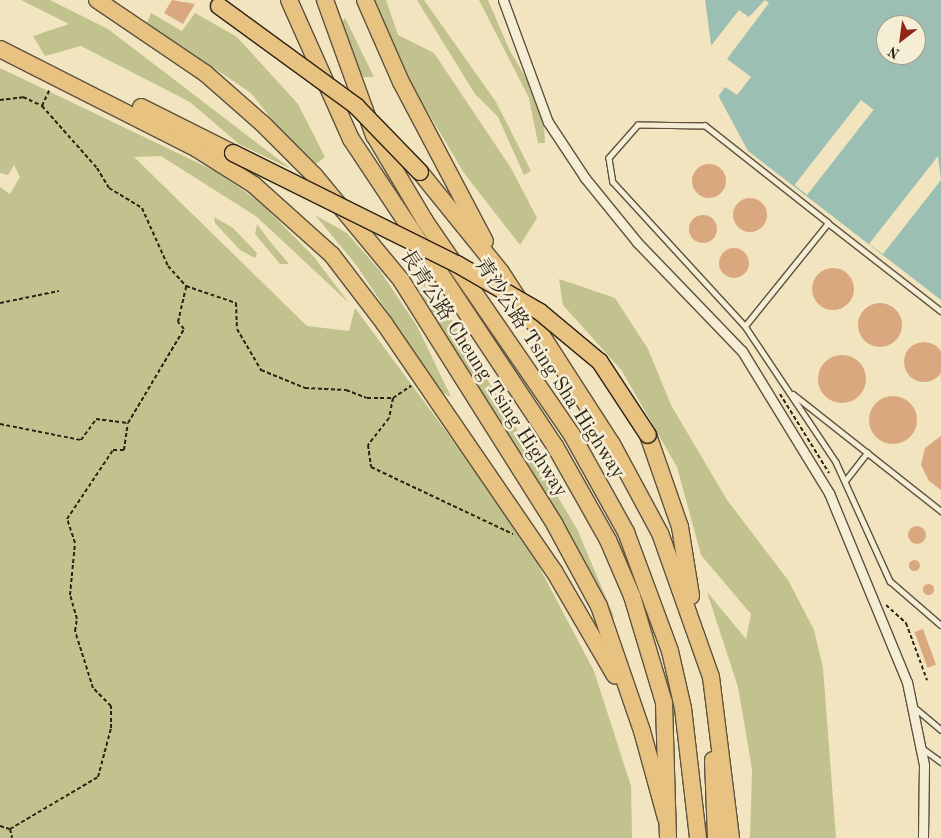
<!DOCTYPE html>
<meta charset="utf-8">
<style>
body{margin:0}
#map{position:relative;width:941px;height:838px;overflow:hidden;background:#f1e4bf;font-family:"Old Standard TT","Noto Serif TC",serif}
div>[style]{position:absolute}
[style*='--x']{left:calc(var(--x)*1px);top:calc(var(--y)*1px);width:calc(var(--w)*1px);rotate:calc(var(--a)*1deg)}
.green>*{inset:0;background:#c1c28d}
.water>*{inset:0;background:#9bbfb2}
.pier>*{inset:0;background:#f1e4bf;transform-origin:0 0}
.building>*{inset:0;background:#daa87e;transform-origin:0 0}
.round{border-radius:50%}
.path>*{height:2px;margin-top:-1px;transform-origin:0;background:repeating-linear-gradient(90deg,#2c2215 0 4px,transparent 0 6.5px)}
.roads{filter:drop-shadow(1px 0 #5d5240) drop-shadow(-1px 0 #5d5240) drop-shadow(0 1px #5d5240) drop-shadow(0 -1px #5d5240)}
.lane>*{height:4.5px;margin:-2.25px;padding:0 2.25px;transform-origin:2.25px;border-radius:2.25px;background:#f6edd5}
.street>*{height:9px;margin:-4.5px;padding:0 4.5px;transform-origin:4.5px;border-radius:4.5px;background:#f6edd5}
.highway>*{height:16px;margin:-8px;padding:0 8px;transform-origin:8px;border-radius:8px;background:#e8c280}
.bridges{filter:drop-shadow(1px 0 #2c2215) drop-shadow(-1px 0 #2c2215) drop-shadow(0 1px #2c2215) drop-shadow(0 -1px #2c2215)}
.highway-bridge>*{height:16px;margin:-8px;padding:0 8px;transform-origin:8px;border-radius:8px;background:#e8c280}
span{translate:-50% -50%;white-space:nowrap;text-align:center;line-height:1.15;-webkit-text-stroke:5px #f6edd5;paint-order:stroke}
.street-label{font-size:20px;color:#2c2215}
.north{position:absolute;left:876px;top:15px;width:50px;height:50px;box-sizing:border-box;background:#f6edd5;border:1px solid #a59c88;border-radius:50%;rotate:210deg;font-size:14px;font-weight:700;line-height:20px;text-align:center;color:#2c2215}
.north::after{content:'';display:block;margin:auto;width:18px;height:22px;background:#8f2418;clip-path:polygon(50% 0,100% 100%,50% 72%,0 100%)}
</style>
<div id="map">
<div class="green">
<div style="clip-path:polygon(21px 0,50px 0,108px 29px,291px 169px,239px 144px,190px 102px,81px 46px,45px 56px,33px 36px,69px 24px)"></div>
<div style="clip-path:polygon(369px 0,386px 0,398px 35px,434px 53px,511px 168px,537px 218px,520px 245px,464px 173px,392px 52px)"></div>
<div style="clip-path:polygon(417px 0,424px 0,496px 102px,531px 171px,524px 175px,498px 117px,475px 94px)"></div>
<div style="clip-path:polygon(479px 0,488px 0,509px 49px,543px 107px,545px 143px,538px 143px,529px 98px)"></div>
<div style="clip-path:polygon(151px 13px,182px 31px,195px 13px,237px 37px,298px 104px,325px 157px,316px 164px,288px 140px,251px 93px,147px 23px)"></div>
<div style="clip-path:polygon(345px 18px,374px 77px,363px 77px,340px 25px)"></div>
<div style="clip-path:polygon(0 68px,215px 171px,259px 201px,314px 257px,349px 303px,257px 217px,161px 156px,134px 157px,307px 326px,349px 331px,355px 308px,470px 464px,537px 563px,594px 671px,631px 786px,632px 838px,0 838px,0 187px,10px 194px,20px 177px,14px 165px,8px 175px,0 173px)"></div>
<div style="clip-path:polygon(315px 215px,347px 233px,380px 271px,417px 326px,451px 397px,440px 391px,357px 266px)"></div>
<div style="clip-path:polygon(214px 217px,233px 228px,257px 253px,255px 258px,240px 250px,215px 223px)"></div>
<div style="clip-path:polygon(257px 224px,268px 239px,289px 264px,280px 264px,255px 234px)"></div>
<div style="clip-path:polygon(427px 279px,577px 529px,615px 619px,598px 598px,420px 291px)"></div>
<div style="clip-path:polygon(559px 279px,615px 298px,648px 349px,671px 405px,727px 500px,788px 580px,814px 630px,823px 668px,836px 838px,750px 838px,752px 769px,738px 687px,707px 592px,746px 639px,751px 614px,701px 555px,677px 467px,622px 371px,563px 305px)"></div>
</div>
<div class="water">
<div style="clip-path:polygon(evenodd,705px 0,941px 0,941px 300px,748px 151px,718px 95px,705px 0,886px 25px,916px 25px,916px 55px,886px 55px,886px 25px)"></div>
</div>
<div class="pier">
<div style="clip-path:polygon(765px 0,769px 3px,727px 59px,751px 77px,737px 95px,725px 87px,717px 98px,707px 51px,739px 10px,749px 17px)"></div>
<div style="left:861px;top:100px;width:16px;height:108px;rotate:38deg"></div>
<div style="clip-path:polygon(938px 156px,941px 180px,883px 254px,869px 244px)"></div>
</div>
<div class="building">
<div style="clip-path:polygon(172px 0,195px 4px,183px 24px,164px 13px)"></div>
<div class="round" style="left:692px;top:164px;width:34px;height:34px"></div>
<div class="round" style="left:733px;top:198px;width:34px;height:34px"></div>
<div class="round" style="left:689px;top:215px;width:28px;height:28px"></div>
<div class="round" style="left:719px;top:248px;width:30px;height:30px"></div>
<div class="round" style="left:812px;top:268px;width:42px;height:42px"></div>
<div class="round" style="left:858px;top:303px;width:44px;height:44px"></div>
<div class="round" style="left:904px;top:342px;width:40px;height:40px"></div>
<div class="round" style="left:818px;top:355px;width:48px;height:48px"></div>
<div class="round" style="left:869px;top:396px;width:48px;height:48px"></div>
<div style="clip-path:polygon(941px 436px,941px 490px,929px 481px,921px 465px,925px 448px)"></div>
<div class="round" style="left:908px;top:526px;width:18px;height:18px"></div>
<div class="round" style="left:908.5px;top:559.5px;width:11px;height:11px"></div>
<div class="round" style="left:922.5px;top:583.5px;width:11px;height:11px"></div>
<div style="left:923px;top:629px;width:38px;height:9px;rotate:70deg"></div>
</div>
<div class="path">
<div style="--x:0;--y:100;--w:23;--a:-7"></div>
<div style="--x:23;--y:97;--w:21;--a:25"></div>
<div style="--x:42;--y:106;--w:19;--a:-65"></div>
<div style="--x:42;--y:106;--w:83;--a:48.4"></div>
<div style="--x:97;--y:168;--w:23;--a:59"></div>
<div style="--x:109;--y:188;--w:39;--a:31"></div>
<div style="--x:142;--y:208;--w:64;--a:65.9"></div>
<div style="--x:168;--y:266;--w:27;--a:48"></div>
<div style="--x:186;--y:286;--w:53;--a:18.8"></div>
<div style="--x:236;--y:303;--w:26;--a:88"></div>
<div style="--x:237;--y:329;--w:48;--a:59.7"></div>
<div style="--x:261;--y:370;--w:48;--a:22.2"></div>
<div style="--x:305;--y:388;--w:41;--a:2.8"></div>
<div style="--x:346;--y:390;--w:22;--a:21"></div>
<div style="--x:367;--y:398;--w:26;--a:0"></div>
<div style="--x:393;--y:398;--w:22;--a:-34"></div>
<div style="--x:0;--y:303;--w:60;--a:-11.5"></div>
<div style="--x:780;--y:394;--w:93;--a:58.2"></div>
<div style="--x:393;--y:398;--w:20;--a:101"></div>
<div style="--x:389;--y:418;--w:34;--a:128"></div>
<div style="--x:368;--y:445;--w:22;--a:82"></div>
<div style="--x:371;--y:467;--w:157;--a:25.3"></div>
<div style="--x:0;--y:424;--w:83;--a:11.2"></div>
<div style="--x:81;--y:440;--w:26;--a:-54"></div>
<div style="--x:96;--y:419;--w:32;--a:7"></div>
<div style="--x:886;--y:605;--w:27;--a:42"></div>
<div style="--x:906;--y:623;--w:61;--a:69.8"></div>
<div style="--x:0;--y:826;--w:10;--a:17"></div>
<div style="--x:10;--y:829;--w:9;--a:77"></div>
<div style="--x:10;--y:829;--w:102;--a:-30.6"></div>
<div style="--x:98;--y:777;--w:51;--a:-75.1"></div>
<div style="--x:111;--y:728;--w:22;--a:-90"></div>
<div style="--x:111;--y:706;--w:25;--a:-135"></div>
<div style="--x:93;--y:688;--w:60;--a:-107.5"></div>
<div style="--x:75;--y:631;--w:12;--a:-81"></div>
<div style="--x:77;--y:619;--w:25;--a:-106"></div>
<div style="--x:70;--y:595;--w:52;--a:-84.5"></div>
<div style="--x:75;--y:543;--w:25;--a:-108"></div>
<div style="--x:67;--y:519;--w:83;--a:-56.3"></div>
<div style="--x:113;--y:450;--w:11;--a:0"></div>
<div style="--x:124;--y:450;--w:27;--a:-82"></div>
<div style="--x:128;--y:423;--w:109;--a:-59.2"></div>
<div style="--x:184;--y:329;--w:9;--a:-131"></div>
<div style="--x:178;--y:322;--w:37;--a:-77"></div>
</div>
<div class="roads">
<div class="lane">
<div style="--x:828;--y:223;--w:157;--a:-141.7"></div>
<div style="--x:705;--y:126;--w:67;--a:-179.1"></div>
<div style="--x:638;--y:125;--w:44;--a:131.3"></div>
<div style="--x:609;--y:158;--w:24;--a:81"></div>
<div style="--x:613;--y:182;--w:195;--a:47.5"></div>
<div style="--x:745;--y:326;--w:164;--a:56.2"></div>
<div style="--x:836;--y:462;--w:131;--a:65.6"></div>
<div style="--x:890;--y:581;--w:67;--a:40.8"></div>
<div style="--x:745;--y:326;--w:132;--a:-51.1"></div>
<div style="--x:828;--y:223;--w:143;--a:37.9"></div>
<div style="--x:793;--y:394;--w:189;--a:38.3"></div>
<div style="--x:845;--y:481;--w:36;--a:-52"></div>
<div style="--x:914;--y:707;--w:35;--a:40"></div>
<div style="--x:922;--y:748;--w:24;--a:36"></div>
</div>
<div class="street">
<div style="--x:503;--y:0;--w:130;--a:69.8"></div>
<div style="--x:548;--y:122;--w:67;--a:56.5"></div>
<div style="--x:585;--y:178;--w:82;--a:50.9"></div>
<div style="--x:637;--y:242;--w:151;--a:46.1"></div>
<div style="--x:742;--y:351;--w:167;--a:58.5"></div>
<div style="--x:829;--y:493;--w:204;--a:67.6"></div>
<div style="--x:907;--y:682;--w:85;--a:78.4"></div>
<div style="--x:924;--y:765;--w:73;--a:90.8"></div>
</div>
<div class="highway">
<div style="--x:97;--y:0;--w:130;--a:34.1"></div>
<div style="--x:205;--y:73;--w:76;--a:41.3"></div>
<div style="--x:262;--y:123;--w:75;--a:45"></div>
<div style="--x:315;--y:176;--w:135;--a:50.4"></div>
<div style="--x:401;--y:280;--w:289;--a:57.8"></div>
<div style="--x:555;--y:525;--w:92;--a:61.5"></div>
<div style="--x:599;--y:606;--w:132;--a:71"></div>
<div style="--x:642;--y:731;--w:90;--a:74.6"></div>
<div style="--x:289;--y:0;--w:152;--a:66"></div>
<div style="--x:351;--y:139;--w:369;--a:56.4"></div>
<div style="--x:555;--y:446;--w:108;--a:60.6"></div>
<div style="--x:608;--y:540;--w:61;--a:66.8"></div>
<div style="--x:632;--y:596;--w:112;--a:73.3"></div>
<div style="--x:664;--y:703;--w:135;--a:88.3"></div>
<div style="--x:325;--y:0;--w:144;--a:70.1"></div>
<div style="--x:374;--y:135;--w:100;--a:59.3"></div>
<div style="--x:425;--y:221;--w:260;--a:55.5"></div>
<div style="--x:572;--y:435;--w:111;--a:60.9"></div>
<div style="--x:626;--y:532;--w:127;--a:69.7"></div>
<div style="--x:670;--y:651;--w:58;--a:77.2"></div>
<div style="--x:683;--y:708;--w:131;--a:83.4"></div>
<div style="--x:365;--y:0;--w:90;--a:66.3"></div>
<div style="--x:401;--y:82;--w:180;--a:62.2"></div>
<div style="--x:0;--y:49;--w:221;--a:26.9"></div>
<div style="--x:197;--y:149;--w:67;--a:32.3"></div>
<div style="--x:254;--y:185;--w:105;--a:41.9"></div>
<div style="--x:332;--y:255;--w:86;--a:52.6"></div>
<div style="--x:384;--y:323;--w:301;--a:55.6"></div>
<div style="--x:554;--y:571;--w:121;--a:59.8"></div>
<div style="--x:141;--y:107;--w:103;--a:26.6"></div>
<div style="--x:420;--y:172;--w:129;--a:51"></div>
<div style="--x:501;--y:272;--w:205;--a:57.2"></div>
<div style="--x:612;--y:444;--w:101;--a:61.7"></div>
<div style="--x:660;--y:533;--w:153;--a:70.5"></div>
<div style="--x:711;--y:677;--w:162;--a:82.9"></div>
<div style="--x:648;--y:435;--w:97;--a:70.8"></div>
<div style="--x:680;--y:527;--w:70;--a:80.9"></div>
<div style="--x:713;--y:760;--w:78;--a:87.8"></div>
</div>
</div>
<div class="bridges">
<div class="highway-bridge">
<div style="--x:219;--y:6;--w:170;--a:36.1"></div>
<div style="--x:356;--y:106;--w:92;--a:45.9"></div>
<div style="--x:233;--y:153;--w:250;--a:26.4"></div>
<div style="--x:457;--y:264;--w:96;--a:30"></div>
<div style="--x:540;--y:312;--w:78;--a:39.8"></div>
<div style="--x:600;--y:362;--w:87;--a:56.7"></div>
</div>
</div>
<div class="street-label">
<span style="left:549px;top:369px;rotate:57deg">青沙公路 Tsing Sha Highway</span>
<span style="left:483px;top:374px;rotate:57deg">長青公路 Cheung Tsing Highway</span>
</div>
<div class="north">N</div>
</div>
